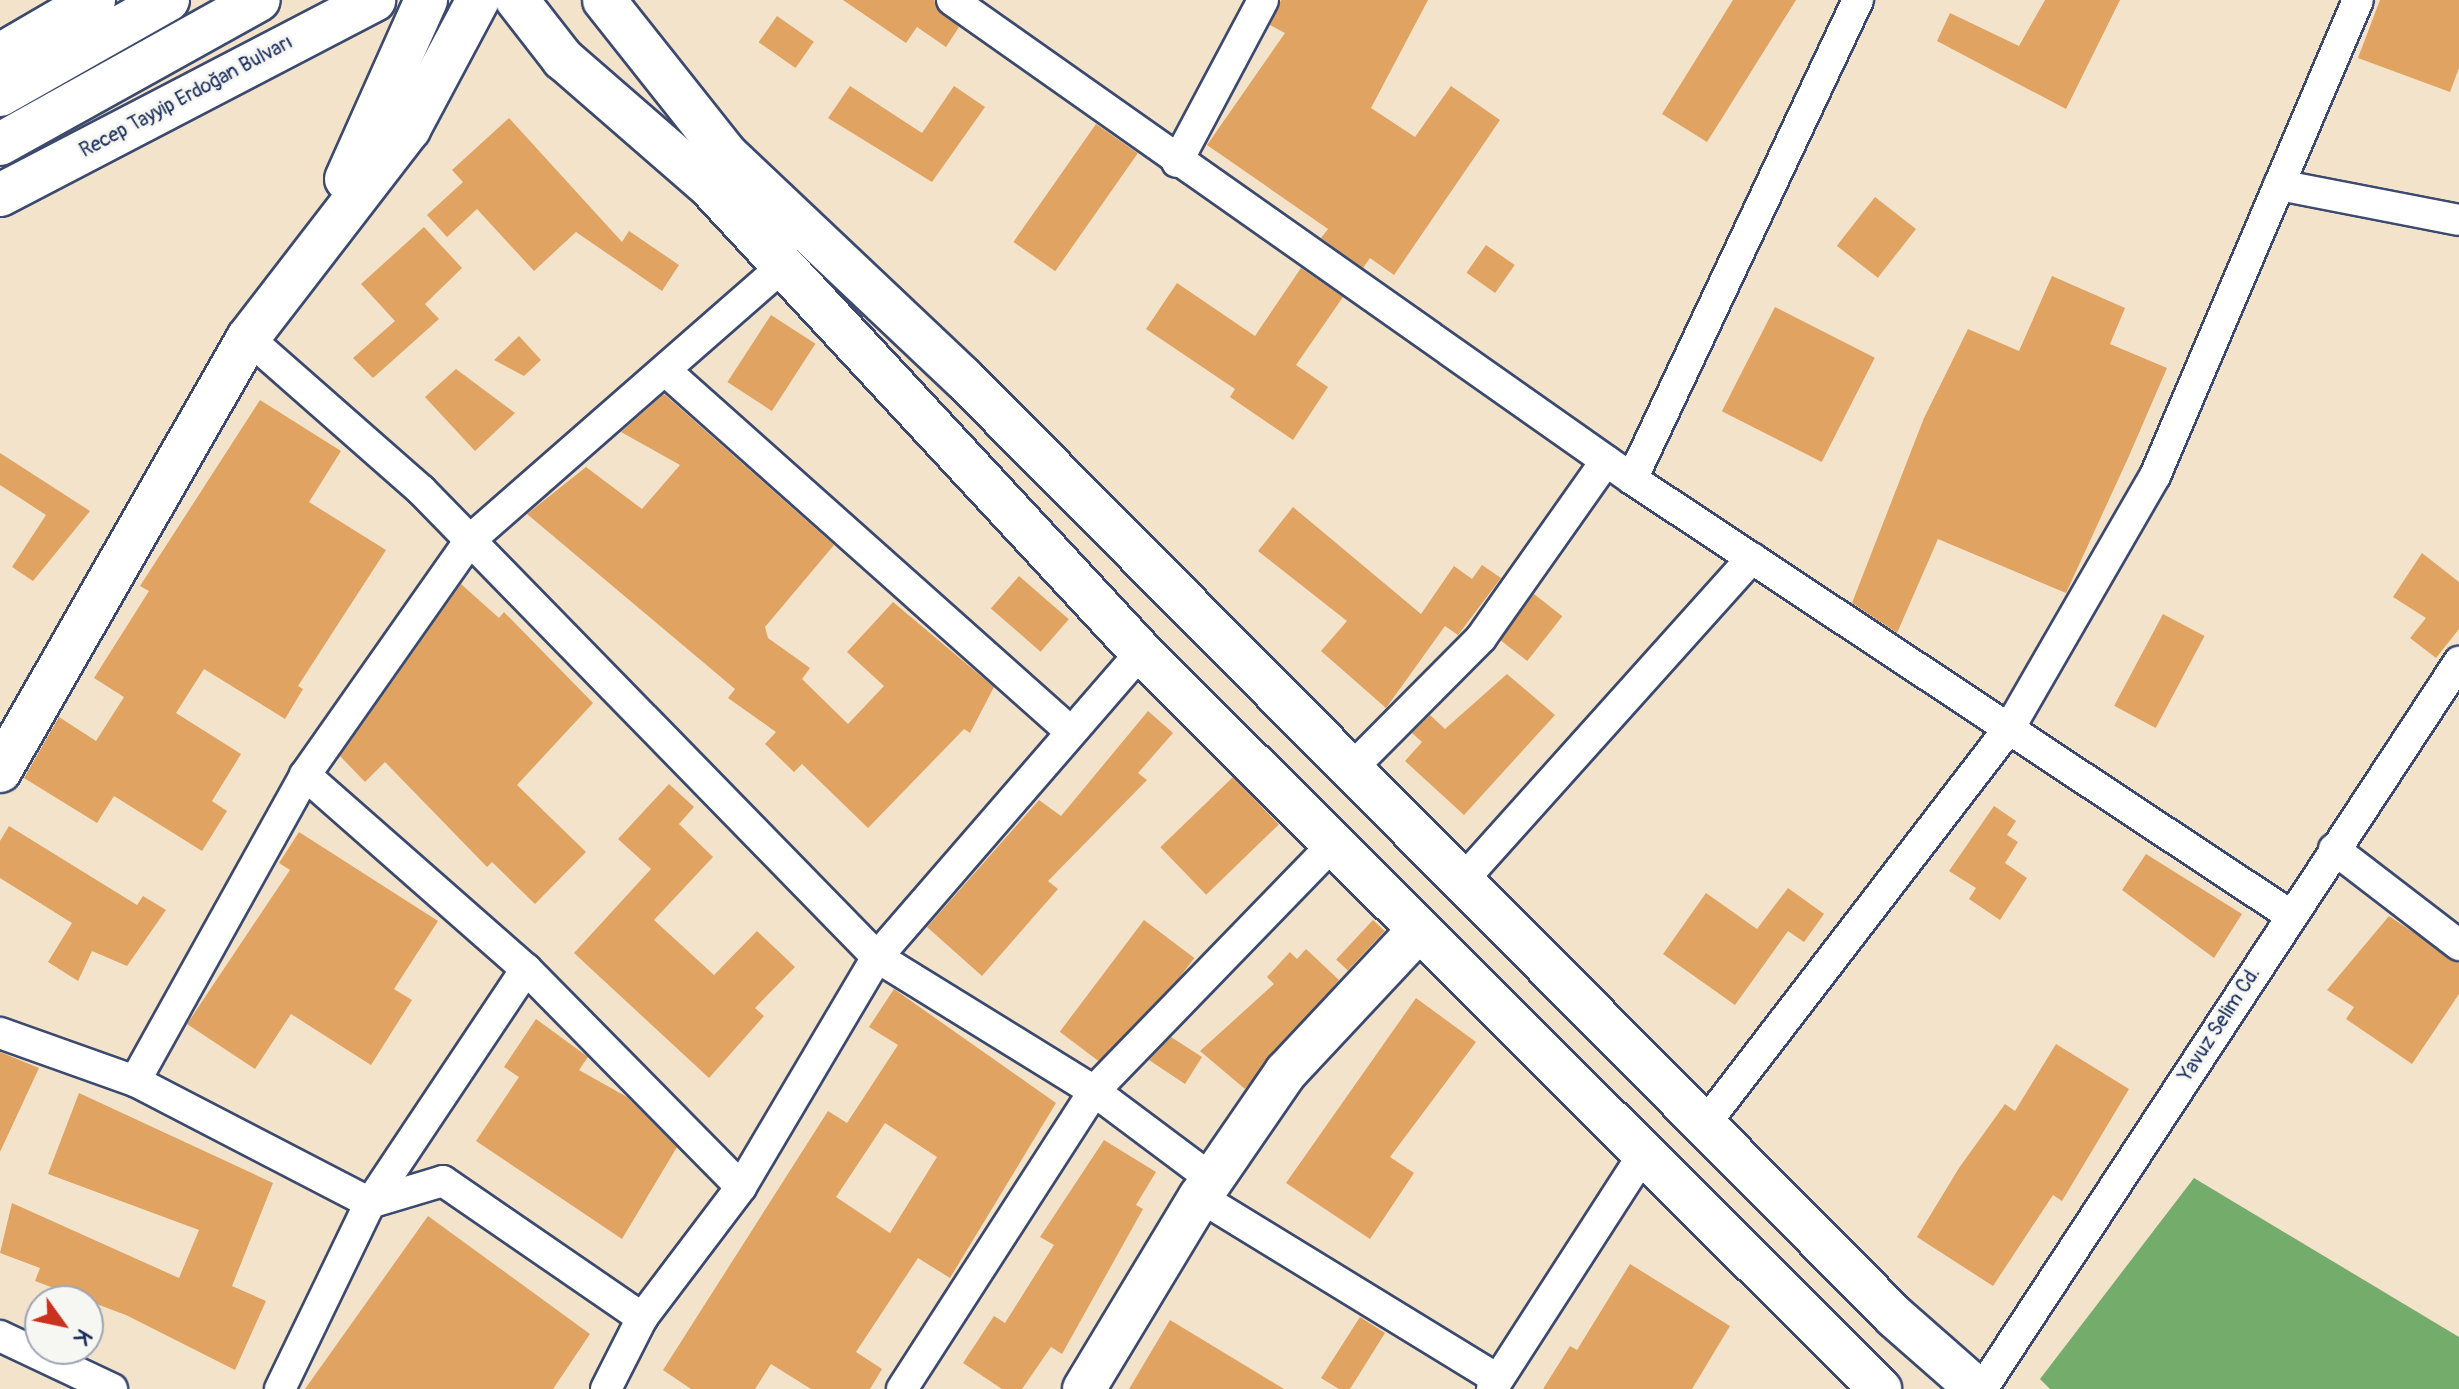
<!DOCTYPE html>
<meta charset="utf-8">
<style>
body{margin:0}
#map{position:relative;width:2459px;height:1389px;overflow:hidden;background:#f3e3cb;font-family:Pangolin,sans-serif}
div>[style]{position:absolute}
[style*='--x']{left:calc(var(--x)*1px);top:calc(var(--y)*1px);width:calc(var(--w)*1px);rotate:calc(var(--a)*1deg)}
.forest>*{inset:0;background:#73ac6b}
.building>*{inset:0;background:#e0a362;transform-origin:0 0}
.roads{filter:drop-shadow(2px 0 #3b4a6e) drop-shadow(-2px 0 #3b4a6e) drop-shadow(0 2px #3b4a6e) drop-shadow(0 -2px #3b4a6e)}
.street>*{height:30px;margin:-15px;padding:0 15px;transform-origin:15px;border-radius:15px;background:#fff}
.secondary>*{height:42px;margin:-21px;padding:0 21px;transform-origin:21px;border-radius:21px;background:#fff}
span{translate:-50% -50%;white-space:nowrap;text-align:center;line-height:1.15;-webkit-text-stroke:6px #f6f6f2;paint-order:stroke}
.street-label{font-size:20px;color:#1b2f5e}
.north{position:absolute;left:24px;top:1285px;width:80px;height:80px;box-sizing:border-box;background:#f6f6f2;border:2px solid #9ea6b7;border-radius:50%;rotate:123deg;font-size:22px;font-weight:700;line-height:32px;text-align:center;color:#1b2f5e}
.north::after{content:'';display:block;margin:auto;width:28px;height:36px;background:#c8321e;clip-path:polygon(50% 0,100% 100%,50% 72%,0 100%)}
</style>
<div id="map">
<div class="forest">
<div style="clip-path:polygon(2194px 1178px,2459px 1337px,2459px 1389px,2050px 1389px,2040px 1379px)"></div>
</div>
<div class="building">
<div style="clip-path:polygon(843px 0,934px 0,959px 27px,946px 47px,917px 27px,906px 43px)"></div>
<div style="clip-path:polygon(1281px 0,1428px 0,1371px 108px,1415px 137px,1451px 86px,1500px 120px,1394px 275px,1370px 258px,1363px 268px,1321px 238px,1328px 229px,1207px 145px,1285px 33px,1270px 25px)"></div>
<div style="clip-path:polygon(1733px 0,1796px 0,1707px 142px,1662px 114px)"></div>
<div style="clip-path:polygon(2045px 0,2120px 0,2066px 109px,1937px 41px,1950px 13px,2019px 46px)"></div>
<div style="clip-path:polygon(2380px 0,2459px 0,2459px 68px,2450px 92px,2358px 58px)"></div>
<div style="left:777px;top:16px;width:45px;height:32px;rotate:35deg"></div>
<div style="clip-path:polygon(850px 86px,922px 133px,954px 86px,985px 107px,932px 182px,828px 118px)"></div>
<div style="clip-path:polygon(509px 118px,622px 242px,629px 231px,679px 265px,662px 291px,576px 232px,534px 271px,477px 209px,447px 237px,427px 215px,463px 182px,452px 170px)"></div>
<div style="left:1096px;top:124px;width:51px;height:144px;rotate:35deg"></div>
<div style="left:1875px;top:197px;width:52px;height:62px;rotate:38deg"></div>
<div style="clip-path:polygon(424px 227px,462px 268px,425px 304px,439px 319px,373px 378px,353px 358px,395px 321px,361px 284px)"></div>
<div style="left:1486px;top:245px;width:35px;height:34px;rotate:35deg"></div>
<div style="clip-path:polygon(1301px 268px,1343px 297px,1296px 365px,1328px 387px,1293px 440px,1230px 397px,1235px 389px,1146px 329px,1177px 283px,1255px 336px)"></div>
<div style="clip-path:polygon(2052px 276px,2125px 308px,2110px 344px,2167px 368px,2129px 456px,2066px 593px,1938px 539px,1897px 633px,1852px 603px,1924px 418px,1968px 329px,2019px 351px)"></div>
<div style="left:1775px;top:307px;width:112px;height:117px;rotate:27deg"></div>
<div style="left:771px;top:315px;width:53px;height:80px;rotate:33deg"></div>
<div style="clip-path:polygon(519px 336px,541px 360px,524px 376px,494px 360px)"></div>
<div style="clip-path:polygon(456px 369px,515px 413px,475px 451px,425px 397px)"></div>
<div style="clip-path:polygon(664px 394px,834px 545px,765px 627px,768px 638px,810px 668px,802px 679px,848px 724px,884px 686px,847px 652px,893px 602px,994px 687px,970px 733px,964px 729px,868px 828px,802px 764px,794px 772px,765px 744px,776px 732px,728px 698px,735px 689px,527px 514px,586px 467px,642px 509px,680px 465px,621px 432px)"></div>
<div style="clip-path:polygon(260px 400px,341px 451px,309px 502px,386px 550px,298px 686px,303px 689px,285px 719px,204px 669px,176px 713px,241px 754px,212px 801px,227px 811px,202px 851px,114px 796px,97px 823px,24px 778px,59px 717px,96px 741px,124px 697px,94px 678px,149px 591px,140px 586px)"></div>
<div style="clip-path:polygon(0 453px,90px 511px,33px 581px,12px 567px,46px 515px,0 485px)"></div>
<div style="clip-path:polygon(1293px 507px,1421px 614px,1454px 566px,1472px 579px,1482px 565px,1501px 578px,1458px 635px,1445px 626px,1386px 708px,1321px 651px,1347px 621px,1258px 551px)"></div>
<div style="clip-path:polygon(2422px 553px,2459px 582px,2459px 629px,2436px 658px,2410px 638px,2426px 618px,2393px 597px)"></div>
<div style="left:1019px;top:576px;width:66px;height:43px;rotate:41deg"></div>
<div style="clip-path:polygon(461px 584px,499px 618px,504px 612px,593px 703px,517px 785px,586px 852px,535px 904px,492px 862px,487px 867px,385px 762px,365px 782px,340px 756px)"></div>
<div style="left:1534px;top:594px;width:36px;height:57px;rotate:38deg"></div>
<div style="left:2163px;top:614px;width:47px;height:104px;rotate:28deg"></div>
<div style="clip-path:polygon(1507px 674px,1555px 715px,1464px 815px,1405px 761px,1422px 742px,1412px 733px,1430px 715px,1445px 729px)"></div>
<div style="clip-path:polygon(1148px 711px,1173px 733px,1138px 773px,1147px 780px,1048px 881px,1058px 889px,982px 976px,927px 927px,1039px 800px,1061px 816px)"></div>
<div style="left:1233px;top:777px;width:66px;height:101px;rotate:46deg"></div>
<div style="clip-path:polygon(669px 784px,694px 807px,679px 824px,713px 857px,654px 920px,714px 975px,757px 931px,795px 967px,755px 1008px,764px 1016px,709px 1078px,574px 953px,651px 869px,618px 839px)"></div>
<div style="clip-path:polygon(1994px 806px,2016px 821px,2007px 835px,2018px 842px,2005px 863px,2027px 878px,2000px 920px,1969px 899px,1976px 888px,1949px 871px)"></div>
<div style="clip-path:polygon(9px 826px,137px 905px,143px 896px,166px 910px,127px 966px,92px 951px,78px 981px,48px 962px,72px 923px,0 878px,0 841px)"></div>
<div style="clip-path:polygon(299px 832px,438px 921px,394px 989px,412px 1000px,371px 1065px,291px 1014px,255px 1069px,187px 1024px,290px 870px,279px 863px)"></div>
<div style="clip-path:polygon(2146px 854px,2242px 914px,2214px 958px,2122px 890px)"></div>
<div style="clip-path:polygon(1788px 888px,1824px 914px,1804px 942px,1788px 931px,1735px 1005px,1663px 954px,1706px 893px,1757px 929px)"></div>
<div style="clip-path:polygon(2389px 916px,2459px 963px,2459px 994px,2412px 1064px,2346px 1019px,2354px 1007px,2327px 990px)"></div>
<div style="left:1144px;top:920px;width:63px;height:140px;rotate:37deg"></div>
<div style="left:1373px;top:920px;width:16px;height:54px;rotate:43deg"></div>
<div style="clip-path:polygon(1306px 949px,1339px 980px,1245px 1089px,1200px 1051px,1274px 984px,1267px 977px,1290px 952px,1297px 959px)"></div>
<div style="clip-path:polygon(evenodd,894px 989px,1056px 1103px,950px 1278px,918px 1258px,856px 1352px,882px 1369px,870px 1389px,811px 1389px,771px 1364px,755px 1389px,691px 1389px,663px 1370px,828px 1111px,847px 1123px,898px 1045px,869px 1027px,894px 989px,885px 1123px,937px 1157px,890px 1233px,836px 1197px,885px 1123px)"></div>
<div style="clip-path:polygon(1416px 998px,1476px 1042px,1390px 1157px,1414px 1173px,1370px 1239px,1286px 1183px)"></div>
<div style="clip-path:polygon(536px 1019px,588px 1057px,579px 1070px,627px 1097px,677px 1147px,622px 1239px,476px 1141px,519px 1077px,504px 1067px)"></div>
<div style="clip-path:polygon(1171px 1037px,1202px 1057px,1185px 1084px,1149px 1060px)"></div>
<div style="clip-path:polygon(2056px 1044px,2129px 1089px,2062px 1201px,2053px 1195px,1993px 1286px,1917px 1237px,1959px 1168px,2005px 1104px,2015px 1111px)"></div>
<div style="clip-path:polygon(0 1052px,39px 1068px,0 1152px)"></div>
<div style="clip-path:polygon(79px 1093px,273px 1183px,232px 1286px,266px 1301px,235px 1370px,126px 1315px,35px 1281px,40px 1268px,0 1253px,12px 1203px,179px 1278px,199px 1230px,48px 1174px)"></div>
<div style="clip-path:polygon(1104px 1140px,1156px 1172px,1136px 1205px,1143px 1209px,1062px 1354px,1051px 1347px,1022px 1389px,1002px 1389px,963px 1363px,994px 1316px,1005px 1323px,1054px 1245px,1040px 1237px)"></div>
<div style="clip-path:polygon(428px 1216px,590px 1334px,553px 1389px,305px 1389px)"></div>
<div style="clip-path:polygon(1630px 1264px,1730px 1326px,1692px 1389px,1543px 1389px,1570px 1346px,1577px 1350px)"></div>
<div style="clip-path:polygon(1360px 1317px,1385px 1333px,1350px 1389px,1339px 1389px,1321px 1378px)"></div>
<div style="clip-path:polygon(1170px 1320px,1284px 1389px,1129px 1389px)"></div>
</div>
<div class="roads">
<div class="street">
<div style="--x:952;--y:0;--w:832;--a:35.16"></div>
<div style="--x:1632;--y:479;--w:789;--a:33.53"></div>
<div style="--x:1177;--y:162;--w:183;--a:-62"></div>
<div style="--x:2279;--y:185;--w:183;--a:11"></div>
<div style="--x:248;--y:338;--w:230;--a:41.3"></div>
<div style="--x:421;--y:490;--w:653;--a:45.68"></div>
<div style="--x:877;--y:957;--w:255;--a:31.7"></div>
<div style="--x:1094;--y:1091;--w:149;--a:36.8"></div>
<div style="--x:667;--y:372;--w:541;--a:41.7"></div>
<div style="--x:1632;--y:479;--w:530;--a:-64.74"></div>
<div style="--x:1351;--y:769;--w:185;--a:-45.2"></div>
<div style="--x:1481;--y:638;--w:217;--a:-54.8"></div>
<div style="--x:305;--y:775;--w:294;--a:41.3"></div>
<div style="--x:526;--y:969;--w:306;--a:45.4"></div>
<div style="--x:2334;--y:849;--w:158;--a:37.5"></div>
<div style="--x:1462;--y:881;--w:434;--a:-48.1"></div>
<div style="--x:0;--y:1033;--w:143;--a:19.6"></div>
<div style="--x:135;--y:1081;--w:265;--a:27.4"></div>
<div style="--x:370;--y:1203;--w:76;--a:-16.8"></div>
<div style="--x:443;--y:1181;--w:242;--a:34.5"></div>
<div style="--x:135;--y:1081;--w:350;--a:-60.9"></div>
<div style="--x:305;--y:775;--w:287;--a:-54.9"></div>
<div style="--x:470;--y:540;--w:417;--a:-41.2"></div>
<div style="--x:1705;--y:1124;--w:501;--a:-52.47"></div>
<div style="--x:2010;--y:727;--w:290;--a:-60"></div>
<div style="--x:2155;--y:476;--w:517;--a:-66.9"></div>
<div style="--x:1200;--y:1197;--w:348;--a:31.5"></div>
<div style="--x:0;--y:1336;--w:124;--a:25.3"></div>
<div style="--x:280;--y:1389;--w:207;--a:-64.2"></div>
<div style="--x:370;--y:1203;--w:281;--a:-56.3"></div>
<div style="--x:606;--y:1389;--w:80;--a:-63.1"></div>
<div style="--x:642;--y:1318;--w:164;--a:-52.9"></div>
<div style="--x:741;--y:1187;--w:267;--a:-59.4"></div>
<div style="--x:877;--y:957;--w:403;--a:-49.1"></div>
<div style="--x:902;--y:1389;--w:354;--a:-57.2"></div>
<div style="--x:1094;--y:1091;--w:342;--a:-45.9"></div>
<div style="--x:1492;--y:1389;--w:275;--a:-57.2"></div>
<div style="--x:1982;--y:1389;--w:870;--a:-56.73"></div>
</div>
<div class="secondary">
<div style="--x:517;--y:0;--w:75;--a:52.1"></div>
<div style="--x:563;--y:59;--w:195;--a:41"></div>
<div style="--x:710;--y:187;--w:634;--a:47.17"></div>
<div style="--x:1141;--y:652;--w:1044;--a:44.92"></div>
<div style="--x:604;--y:0;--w:198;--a:51.6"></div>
<div style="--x:727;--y:155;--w:323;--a:43.4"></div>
<div style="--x:962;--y:377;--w:1324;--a:45.21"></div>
<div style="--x:1895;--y:1317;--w:109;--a:41.3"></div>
<div style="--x:0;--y:55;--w:109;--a:-30.3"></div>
<div style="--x:0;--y:95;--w:193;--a:-29.5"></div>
<div style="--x:0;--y:144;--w:296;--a:-29.1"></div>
<div style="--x:346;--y:179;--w:196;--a:-65.9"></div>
<div style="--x:0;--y:195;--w:422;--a:-27.5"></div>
<div style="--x:0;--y:771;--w:499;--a:-60.2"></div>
<div style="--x:248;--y:338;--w:264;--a:-52.4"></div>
<div style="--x:409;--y:129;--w:146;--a:-61.9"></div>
<div style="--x:1084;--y:1389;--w:224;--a:-58.9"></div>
<div style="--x:1200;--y:1197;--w:152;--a:-55.5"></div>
<div style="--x:1286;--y:1072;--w:193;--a:-46.9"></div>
</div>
</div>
<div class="street-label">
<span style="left:186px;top:96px;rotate:-28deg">Recep Tayyip Erdoğan Bulvarı</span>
<span style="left:2219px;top:1024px;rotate:-57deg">Yavuz Selim Cd.</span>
</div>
<div class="north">K</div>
</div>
